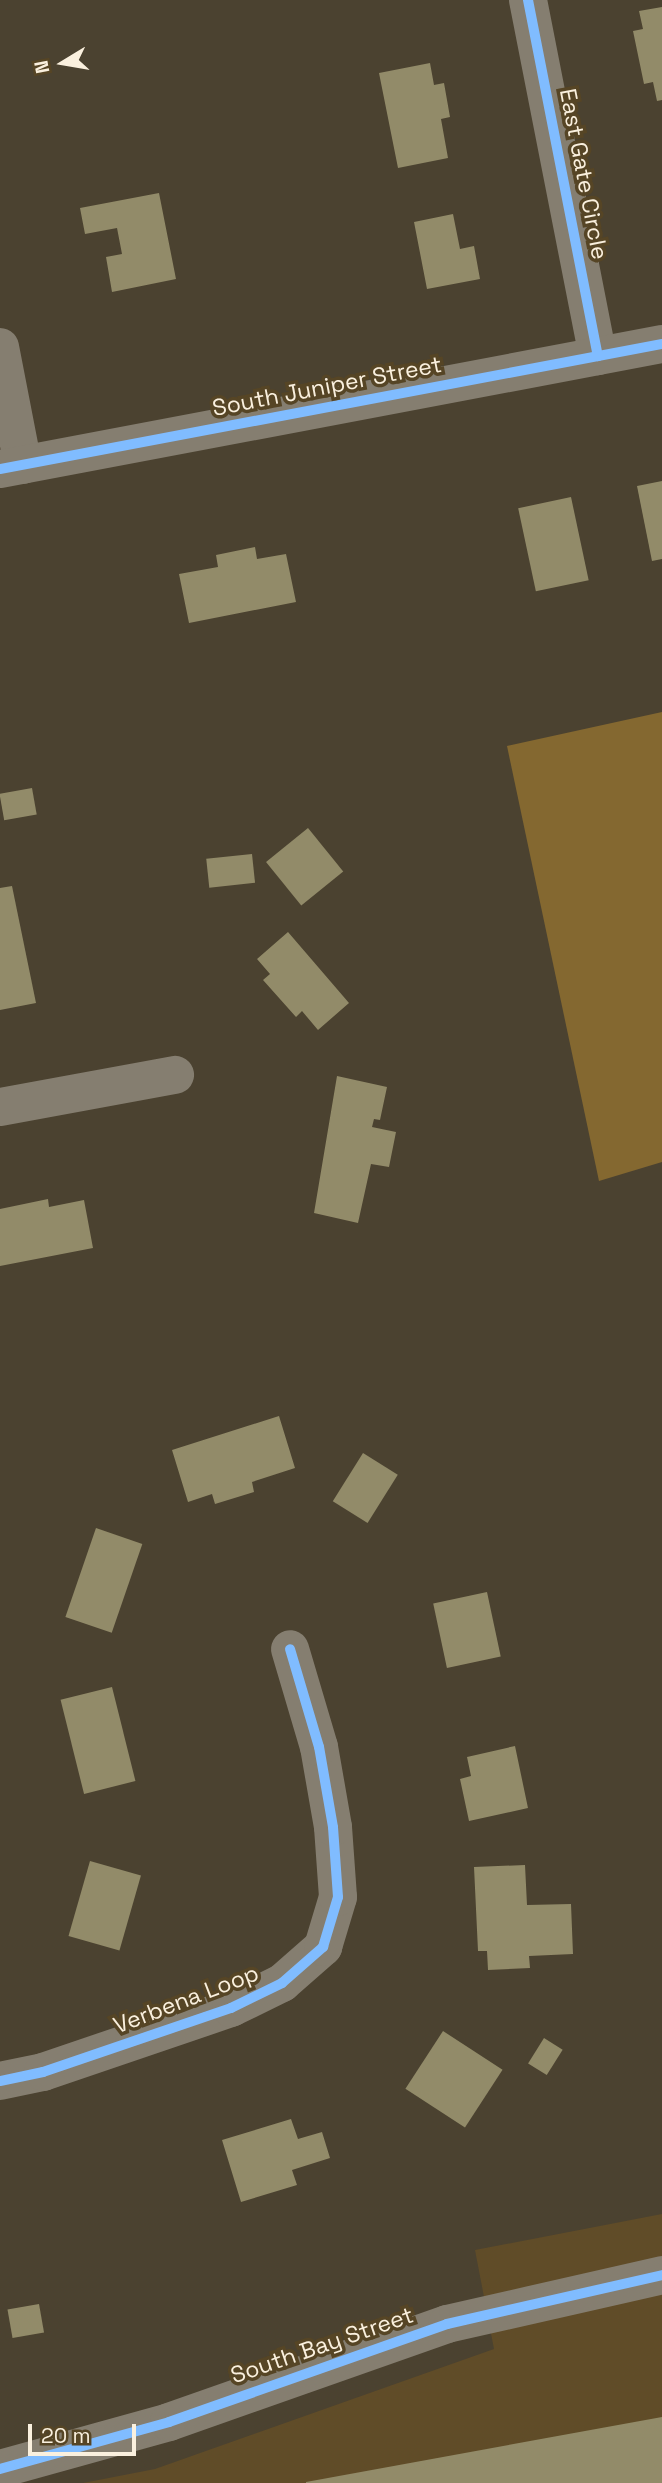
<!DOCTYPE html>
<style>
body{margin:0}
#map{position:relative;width:662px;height:2483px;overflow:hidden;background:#4b4230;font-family:"Space Grotesk",sans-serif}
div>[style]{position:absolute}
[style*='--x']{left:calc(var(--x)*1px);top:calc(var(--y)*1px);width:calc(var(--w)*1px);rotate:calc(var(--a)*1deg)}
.built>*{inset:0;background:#604c28}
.green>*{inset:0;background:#846830}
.building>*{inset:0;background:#928b69;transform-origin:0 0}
.minor>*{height:38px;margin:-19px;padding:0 19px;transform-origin:19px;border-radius:19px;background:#857e70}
.cycleway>*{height:10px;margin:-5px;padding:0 5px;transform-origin:5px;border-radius:5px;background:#80bcff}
span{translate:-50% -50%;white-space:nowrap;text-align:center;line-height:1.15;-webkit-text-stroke:7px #564525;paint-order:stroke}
.street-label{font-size:23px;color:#faf0de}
.north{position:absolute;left:28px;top:28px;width:70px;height:70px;-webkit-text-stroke:5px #564525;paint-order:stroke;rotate:259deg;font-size:19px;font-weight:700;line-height:28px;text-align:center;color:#faf0de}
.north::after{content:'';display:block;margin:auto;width:24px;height:32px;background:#faf0de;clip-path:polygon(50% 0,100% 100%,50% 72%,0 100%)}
.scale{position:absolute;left:28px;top:2424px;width:108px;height:32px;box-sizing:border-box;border:4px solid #faf0de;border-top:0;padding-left:9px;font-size:21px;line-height:24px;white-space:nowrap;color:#faf0de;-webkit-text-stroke:5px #564525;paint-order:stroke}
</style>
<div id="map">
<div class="built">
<div style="clip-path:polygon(662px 2214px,662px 2483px,83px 2483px,155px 2469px,494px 2349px,475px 2250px)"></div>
</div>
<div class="green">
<div style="clip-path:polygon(662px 712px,662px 1162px,599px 1181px,507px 746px)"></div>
</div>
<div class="building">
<div style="clip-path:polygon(662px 7px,662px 100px,657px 101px,653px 82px,644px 84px,633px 31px,643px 29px,639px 11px)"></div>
<div style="clip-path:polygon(430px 63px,434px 85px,444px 83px,450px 117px,441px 119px,448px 158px,398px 168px,379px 73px)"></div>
<div style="clip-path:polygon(159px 193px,176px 279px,112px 292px,106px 257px,122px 254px,117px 228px,85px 234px,80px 208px)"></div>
<div style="clip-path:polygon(453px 214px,460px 249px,474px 246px,480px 279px,427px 289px,414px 222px)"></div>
<div style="clip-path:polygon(662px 481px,662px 559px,652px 561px,637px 486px)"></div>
<div style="left:571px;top:497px;width:85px;height:54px;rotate:78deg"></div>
<div style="clip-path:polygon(255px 547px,257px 559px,286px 554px,296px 602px,189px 623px,179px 574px,218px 567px,216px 555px)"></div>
<div style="left:32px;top:788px;width:27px;height:33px;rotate:80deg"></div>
<div style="left:308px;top:828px;width:56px;height:54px;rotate:51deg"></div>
<div style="left:252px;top:854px;width:29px;height:46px;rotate:84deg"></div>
<div style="clip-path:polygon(12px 886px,36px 1003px,0 1010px,0 888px)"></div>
<div style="clip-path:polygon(288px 932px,349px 1003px,318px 1030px,302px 1011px,296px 1017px,263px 980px,270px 974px,257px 959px)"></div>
<div style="clip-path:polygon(337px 1076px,387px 1087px,380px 1120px,374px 1119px,372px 1127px,396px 1132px,389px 1167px,371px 1164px,358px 1223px,314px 1213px)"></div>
<div style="clip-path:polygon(48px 1199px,49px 1207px,84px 1200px,93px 1248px,0 1266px,0 1209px)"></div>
<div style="clip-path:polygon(279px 1416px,295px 1468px,252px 1482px,254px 1492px,215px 1504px,212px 1494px,188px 1502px,172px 1450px)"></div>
<div style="left:363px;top:1453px;width:41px;height:57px;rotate:32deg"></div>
<div style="left:96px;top:1528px;width:49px;height:94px;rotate:19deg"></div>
<div style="left:487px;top:1592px;width:66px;height:55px;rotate:78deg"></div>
<div style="left:112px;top:1687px;width:97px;height:53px;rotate:76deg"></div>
<div style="clip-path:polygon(515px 1746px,528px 1808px,469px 1821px,460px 1779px,471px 1776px,467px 1757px)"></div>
<div style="left:90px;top:1861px;width:53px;height:78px;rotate:16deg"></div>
<div style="clip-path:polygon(525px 1865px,527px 1905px,571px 1904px,573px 1954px,529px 1956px,530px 1968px,488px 1970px,487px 1951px,478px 1951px,474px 1867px)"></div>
<div style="left:443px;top:2031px;width:71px;height:69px;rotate:33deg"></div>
<div style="left:544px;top:2038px;width:22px;height:30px;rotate:32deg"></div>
<div style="clip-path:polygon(291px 2119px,298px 2139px,322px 2132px,330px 2158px,292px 2170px,297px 2185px,241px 2202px,222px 2140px)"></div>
<div style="left:39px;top:2304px;width:29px;height:32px;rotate:80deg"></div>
<div style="clip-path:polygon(662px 2417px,662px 2483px,306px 2483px,306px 2482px)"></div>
</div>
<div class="minor">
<div style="--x:528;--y:0;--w:363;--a:78.9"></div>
<div style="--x:0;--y:347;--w:120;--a:79"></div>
<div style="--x:0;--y:469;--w:674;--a:-10.69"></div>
<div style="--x:0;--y:1107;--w:178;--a:-10.4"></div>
<div style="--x:0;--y:2081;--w:44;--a:-11.8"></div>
<div style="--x:43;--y:2072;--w:199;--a:-18.8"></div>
<div style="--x:231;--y:2008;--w:57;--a:-26.1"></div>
<div style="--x:282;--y:1983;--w:55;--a:-41.3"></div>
<div style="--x:323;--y:1947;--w:52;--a:-73.3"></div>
<div style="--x:338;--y:1897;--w:70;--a:-94.1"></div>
<div style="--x:333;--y:1827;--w:81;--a:-99.9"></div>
<div style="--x:319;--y:1747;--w:102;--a:-106.5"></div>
<div style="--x:0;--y:2469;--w:175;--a:-15.5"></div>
<div style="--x:169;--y:2422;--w:295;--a:-19.4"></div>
<div style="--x:447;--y:2324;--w:221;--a:-12.8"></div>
</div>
<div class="cycleway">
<div style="--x:528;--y:0;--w:363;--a:78.9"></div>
<div style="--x:0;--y:469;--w:674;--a:-10.69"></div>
<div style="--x:0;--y:2081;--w:44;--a:-11.8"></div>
<div style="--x:43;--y:2072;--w:199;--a:-18.8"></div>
<div style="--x:231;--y:2008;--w:57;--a:-26.1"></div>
<div style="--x:282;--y:1983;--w:55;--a:-41.3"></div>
<div style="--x:323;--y:1947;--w:52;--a:-73.3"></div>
<div style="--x:338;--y:1897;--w:70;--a:-94.1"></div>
<div style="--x:333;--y:1827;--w:81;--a:-99.9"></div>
<div style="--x:319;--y:1747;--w:102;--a:-106.5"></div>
<div style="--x:0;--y:2469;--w:175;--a:-15.5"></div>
<div style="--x:169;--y:2422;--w:295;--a:-19.4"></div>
<div style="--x:447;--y:2324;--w:221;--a:-12.8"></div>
</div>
<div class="street-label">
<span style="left:584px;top:174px;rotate:79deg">East Gate Circle</span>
<span style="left:327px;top:386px;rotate:-11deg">South Juniper Street</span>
<span style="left:186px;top:1999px;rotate:-21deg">Verbena Loop</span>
<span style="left:322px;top:2345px;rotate:-19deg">South Bay Street</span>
</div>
<div class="north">N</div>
<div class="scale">20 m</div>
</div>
